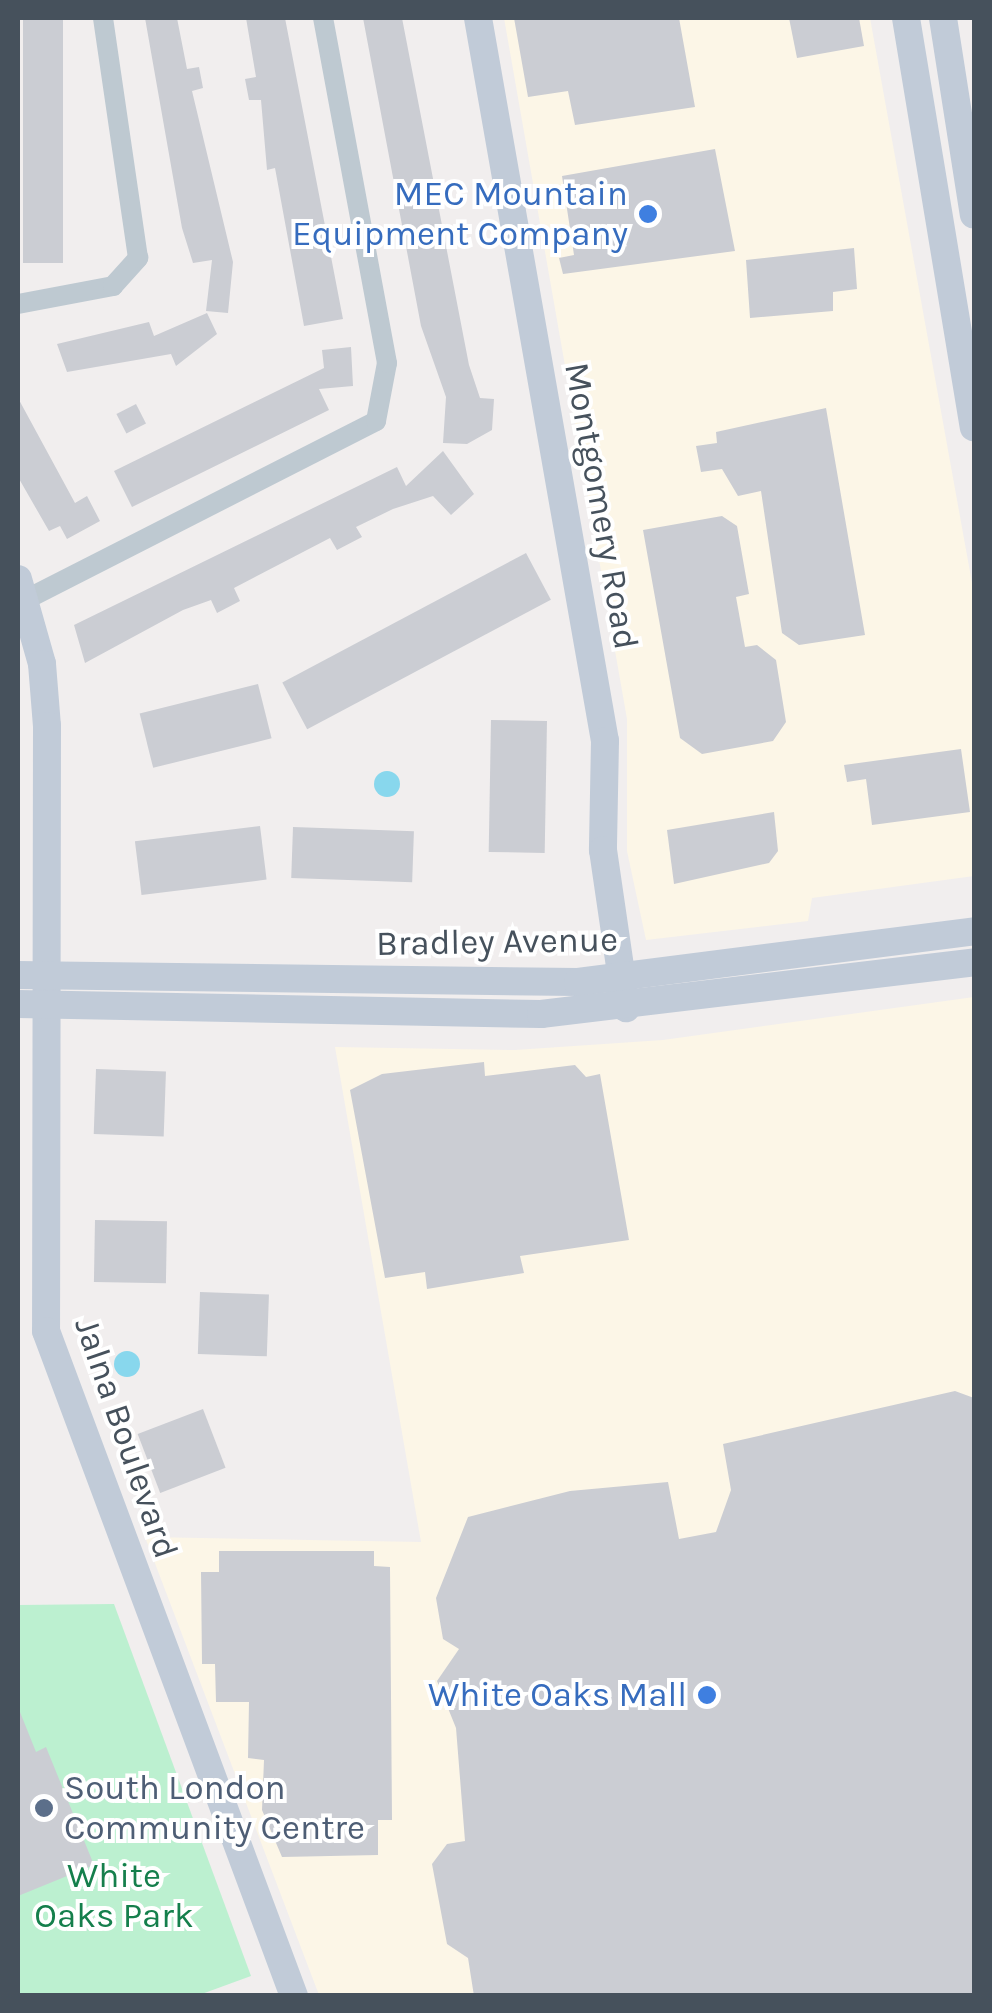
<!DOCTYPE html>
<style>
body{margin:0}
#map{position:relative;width:992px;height:2013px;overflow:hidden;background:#f1eeee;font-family:Karla,sans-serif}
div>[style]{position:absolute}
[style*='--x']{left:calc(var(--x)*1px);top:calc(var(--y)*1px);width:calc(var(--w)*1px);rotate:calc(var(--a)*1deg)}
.commercial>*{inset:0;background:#fcf6e7}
.green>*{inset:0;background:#bcf0d0}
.water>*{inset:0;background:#88d7ed}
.round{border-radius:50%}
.building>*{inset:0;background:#cbcdd3;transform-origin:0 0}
.street>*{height:20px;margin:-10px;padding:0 10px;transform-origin:10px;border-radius:10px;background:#bec9d1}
.secondary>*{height:28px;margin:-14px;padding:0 14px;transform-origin:14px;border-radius:14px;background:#c1cbd8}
.dots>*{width:28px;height:28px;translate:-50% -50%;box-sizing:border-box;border:5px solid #fff;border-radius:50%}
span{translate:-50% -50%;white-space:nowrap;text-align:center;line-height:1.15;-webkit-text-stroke:8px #fff;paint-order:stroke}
.shop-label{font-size:35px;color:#366cbe}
.right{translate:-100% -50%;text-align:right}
.street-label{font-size:35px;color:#46515c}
.service-label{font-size:35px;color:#4e5e75}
.left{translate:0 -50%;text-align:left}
.park-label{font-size:35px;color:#157f4c}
.frame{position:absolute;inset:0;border:20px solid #46515c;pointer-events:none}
</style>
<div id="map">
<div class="commercial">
<div style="clip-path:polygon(504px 18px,870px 18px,974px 594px,974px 876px,812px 898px,808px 921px,646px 940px,627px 851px,627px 719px)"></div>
<div style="clip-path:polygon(974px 997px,974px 1995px,319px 1995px,145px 1537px,421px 1542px,335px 1047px,515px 1050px,663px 1040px)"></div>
</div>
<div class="green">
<div style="clip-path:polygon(114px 1604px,251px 1976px,199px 1995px,18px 1995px,18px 1605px)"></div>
</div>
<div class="water">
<div class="round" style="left:374px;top:771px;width:26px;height:26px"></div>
<div class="round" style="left:114px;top:1351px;width:26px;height:26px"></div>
</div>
<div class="building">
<div style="left:23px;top:18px;width:40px;height:245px"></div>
<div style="clip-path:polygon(145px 18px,177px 18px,187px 69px,199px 67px,203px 88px,192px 91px,233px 262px,228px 313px,206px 311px,212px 260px,193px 263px,182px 228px)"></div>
<div style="clip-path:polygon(246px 18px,285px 18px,343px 319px,304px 326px,275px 168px,267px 170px,261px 100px,249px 100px,245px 79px,256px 77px)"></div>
<div style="clip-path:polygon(363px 18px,402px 18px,469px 365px,480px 398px,494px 399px,492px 430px,467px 444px,443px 443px,446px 397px,421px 326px)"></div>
<div style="clip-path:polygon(514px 18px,679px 18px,695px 107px,575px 125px,568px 91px,528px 97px)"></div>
<div style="clip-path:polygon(789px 18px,859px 18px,864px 46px,797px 58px)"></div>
<div style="clip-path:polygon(715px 149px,735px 251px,563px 274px,559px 258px,574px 255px,562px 176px)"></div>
<div style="clip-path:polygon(854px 248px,857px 289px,833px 292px,833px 311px,750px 318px,746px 260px)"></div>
<div style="clip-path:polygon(207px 313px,217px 334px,176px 366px,171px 354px,67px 372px,57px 344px,149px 322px,154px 336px)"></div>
<div style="clip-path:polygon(351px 347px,353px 386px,319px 389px,329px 410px,132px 507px,114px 471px,324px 368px,322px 350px)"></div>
<div style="clip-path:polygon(18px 398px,75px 503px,87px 496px,100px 521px,67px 539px,60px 526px,49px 531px,18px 477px)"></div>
<div style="left:136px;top:404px;width:22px;height:22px;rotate:63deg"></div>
<div style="clip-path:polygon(826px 408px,865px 635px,799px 645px,782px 633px,761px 491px,738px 496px,722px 469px,701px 472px,696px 446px,717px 443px,716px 432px)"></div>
<div style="clip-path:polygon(443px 451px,474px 494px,451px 515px,433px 496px,393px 509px,356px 527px,362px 537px,337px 550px,330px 538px,234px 588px,240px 601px,217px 613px,211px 600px,183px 610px,85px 663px,74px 625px,397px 467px,406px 486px)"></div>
<div style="clip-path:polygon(722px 516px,737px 526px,749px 594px,736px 597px,745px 647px,757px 645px,776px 660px,786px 722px,773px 741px,702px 754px,680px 738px,643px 530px)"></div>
<div style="left:526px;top:553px;width:53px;height:276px;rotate:62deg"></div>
<div style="left:258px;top:684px;width:56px;height:122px;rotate:76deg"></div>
<div style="left:491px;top:720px;width:56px;height:132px;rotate:1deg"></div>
<div style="clip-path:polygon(961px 749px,970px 812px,872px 825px,866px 779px,847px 782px,844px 765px)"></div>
<div style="clip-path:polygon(774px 812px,778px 851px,769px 863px,674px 884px,667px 830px)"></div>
<div style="left:260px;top:826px;width:54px;height:126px;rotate:83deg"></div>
<div style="left:293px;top:827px;width:121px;height:51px;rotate:2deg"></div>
<div style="clip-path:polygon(484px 1062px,485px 1076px,575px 1065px,586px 1077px,600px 1074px,629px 1240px,520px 1256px,524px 1273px,427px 1289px,425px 1272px,385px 1278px,350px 1090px,382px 1074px)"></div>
<div style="left:96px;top:1069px;width:70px;height:65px;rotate:2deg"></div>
<div style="left:95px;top:1220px;width:72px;height:62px;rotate:1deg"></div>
<div style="left:200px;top:1292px;width:69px;height:62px;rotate:2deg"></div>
<div style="clip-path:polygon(955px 1391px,974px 1398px,974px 1996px,474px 1996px,468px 1958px,447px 1944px,432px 1864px,447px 1844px,465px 1841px,456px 1728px,437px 1681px,459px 1649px,443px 1639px,436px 1598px,468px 1517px,570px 1491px,668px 1482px,679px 1539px,716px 1532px,731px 1490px,723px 1444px)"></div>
<div style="left:203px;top:1409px;width:63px;height:70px;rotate:69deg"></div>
<div style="clip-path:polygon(219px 1551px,374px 1551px,374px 1566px,390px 1567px,392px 1820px,378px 1820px,378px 1855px,282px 1857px,262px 1810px,264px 1760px,248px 1758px,249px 1702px,216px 1702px,215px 1664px,202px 1664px,201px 1572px,219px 1572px)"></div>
<div style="clip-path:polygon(18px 1707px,36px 1752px,46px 1747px,94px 1865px,18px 1896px)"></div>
</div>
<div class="street">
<div style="--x:18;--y:304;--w:97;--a:-10.7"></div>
<div style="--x:113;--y:286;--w:38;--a:-48"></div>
<div style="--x:138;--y:258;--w:243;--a:-98.3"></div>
<div style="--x:25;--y:600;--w:394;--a:-27"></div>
<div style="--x:376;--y:421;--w:59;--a:-79.3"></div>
<div style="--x:387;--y:363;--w:351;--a:-100.5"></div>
</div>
<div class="secondary">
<div style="--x:478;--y:18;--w:734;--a:80.04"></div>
<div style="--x:605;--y:741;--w:109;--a:91.1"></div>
<div style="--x:603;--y:850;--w:160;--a:81.7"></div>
<div style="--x:906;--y:18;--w:415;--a:80.6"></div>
<div style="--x:943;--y:18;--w:199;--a:81.1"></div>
<div style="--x:18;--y:579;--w:88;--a:74.2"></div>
<div style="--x:42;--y:664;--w:62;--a:85.4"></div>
<div style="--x:47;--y:726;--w:605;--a:90.09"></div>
<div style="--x:46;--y:1331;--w:710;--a:69.55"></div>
<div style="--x:18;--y:975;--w:560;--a:0.72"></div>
<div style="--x:578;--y:982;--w:399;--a:-7.3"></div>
<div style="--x:18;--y:1004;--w:523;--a:1.1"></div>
<div style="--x:541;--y:1014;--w:436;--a:-6.8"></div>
</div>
<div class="dots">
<div style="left:648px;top:214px;background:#3f7fe0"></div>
<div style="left:707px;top:1695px;background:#3f7fe0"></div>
<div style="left:44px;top:1808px;background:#5c6f8a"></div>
</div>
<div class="shop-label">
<span class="right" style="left:628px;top:214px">MEC Mountain<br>Equipment Company</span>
<span class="right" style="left:687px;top:1695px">White Oaks Mall</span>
</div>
<div class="street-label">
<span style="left:601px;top:506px;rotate:80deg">Montgomery Road</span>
<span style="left:497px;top:942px;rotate:-1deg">Bradley Avenue</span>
<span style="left:126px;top:1438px;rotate:71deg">Jalna Boulevard</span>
</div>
<div class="service-label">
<span class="left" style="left:64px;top:1808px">South London<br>Community Centre</span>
</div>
<div class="park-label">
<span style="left:114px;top:1896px">White<br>Oaks Park</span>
</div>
<div class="frame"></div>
</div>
